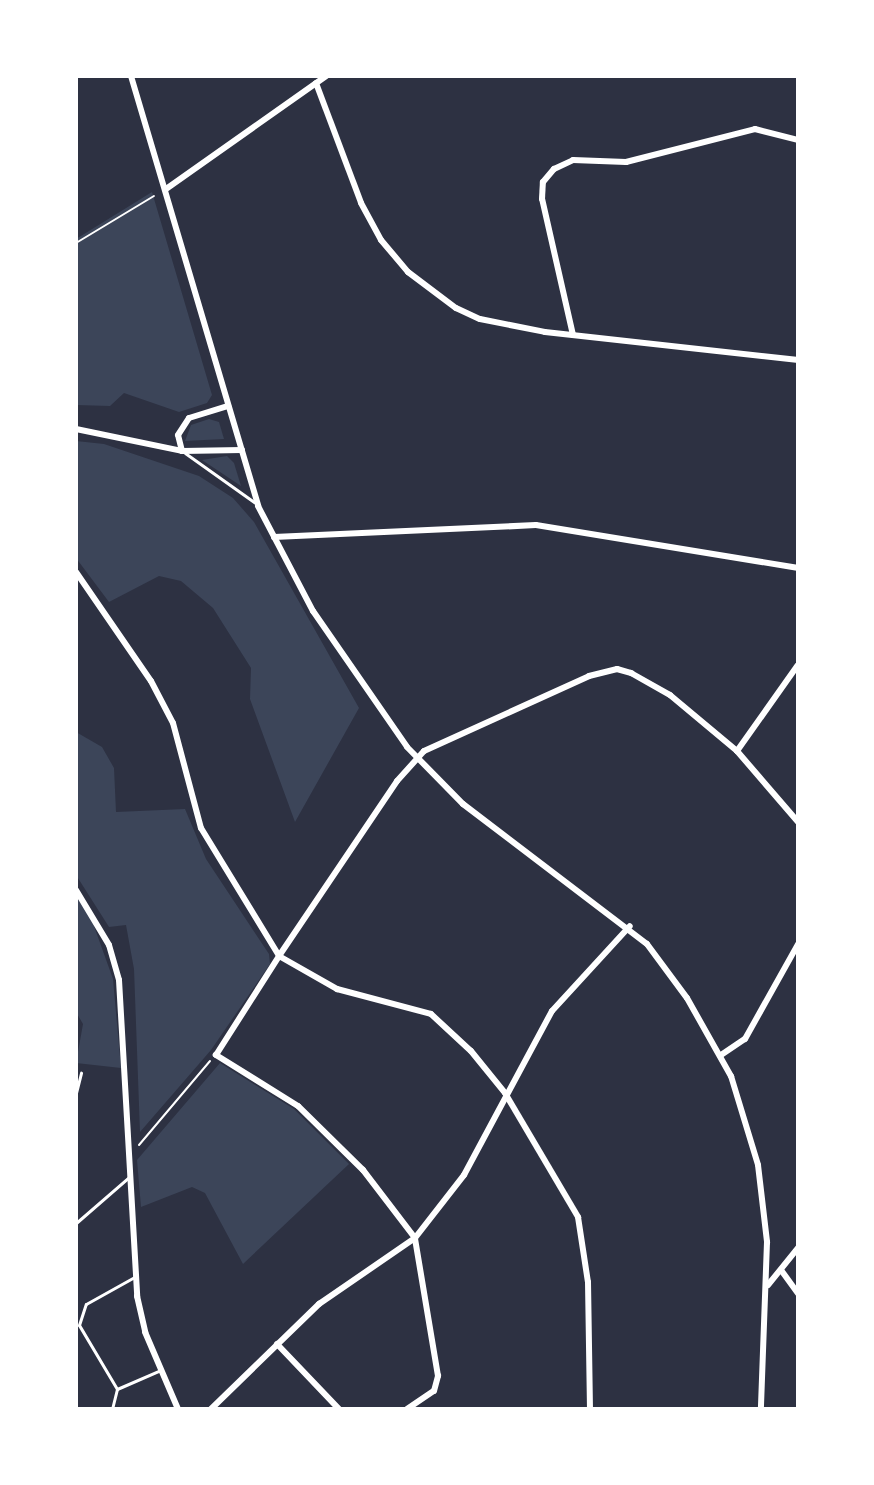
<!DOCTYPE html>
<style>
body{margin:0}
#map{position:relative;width:874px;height:1485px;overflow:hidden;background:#2d3142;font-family:Spectral,serif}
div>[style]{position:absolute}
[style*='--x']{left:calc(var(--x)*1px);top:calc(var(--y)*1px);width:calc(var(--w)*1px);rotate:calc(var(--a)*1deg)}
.green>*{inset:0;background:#3c4559}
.path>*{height:2px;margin:-1px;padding:0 1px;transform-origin:1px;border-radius:1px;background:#fff}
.service>*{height:3px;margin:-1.5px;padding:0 1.5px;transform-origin:1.5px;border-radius:1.5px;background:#fff}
.minor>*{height:6px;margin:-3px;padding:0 3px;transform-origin:3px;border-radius:3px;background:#fff}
span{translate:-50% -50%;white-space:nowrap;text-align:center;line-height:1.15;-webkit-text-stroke:6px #fff;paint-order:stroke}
.frame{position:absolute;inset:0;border:78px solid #fff;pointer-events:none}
</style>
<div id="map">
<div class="green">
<div style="clip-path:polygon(152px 192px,212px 395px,207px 403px,179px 412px,124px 393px,110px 406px,76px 405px,76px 239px)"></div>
<div style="clip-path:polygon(209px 419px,219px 422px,224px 439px,185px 441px,191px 425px)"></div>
<div style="clip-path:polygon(76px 441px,104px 444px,199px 476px,233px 498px,254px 522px,359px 708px,295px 822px,250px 699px,251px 668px,213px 608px,181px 581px,159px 576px,109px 602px,76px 558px)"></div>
<div style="clip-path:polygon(227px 456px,234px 463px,241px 486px,202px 460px)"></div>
<div style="clip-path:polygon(76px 732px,102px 747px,114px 768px,116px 812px,185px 809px,206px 859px,269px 954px,270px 964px,211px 1050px,140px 1132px,134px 969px,126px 925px,109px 927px,76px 875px)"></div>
<div style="clip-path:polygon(76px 897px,90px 915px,113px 979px,121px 1068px,76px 1063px,83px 1024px,76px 1012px)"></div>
<div style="clip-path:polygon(220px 1063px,294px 1109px,349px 1164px,243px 1264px,205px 1193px,192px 1187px,141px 1207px,137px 1160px)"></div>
</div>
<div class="path">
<div style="--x:76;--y:243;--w:91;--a:-31.1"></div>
<div style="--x:139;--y:1145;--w:110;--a:-49.8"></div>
</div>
<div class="service">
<div style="--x:185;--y:453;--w:85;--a:35.4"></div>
<div style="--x:76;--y:1023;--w:12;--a:90"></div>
<div style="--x:76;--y:1093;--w:21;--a:-76"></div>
<div style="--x:76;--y:1223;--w:72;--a:-41"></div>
<div style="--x:117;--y:1389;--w:74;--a:-120.7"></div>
<div style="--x:79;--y:1325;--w:22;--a:-72"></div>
<div style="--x:86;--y:1304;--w:57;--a:-29.2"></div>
<div style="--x:112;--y:1409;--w:21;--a:-76"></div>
<div style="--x:117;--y:1389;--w:48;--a:-23.4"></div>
</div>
<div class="minor">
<div style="--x:131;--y:76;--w:448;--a:73.5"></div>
<div style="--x:258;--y:506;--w:119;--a:62.4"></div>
<div style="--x:313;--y:611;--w:165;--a:55.3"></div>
<div style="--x:407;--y:747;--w:80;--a:45.5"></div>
<div style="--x:463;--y:804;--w:231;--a:37.3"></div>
<div style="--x:647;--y:944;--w:67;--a:53.5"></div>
<div style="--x:687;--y:998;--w:90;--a:60.6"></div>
<div style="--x:731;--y:1076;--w:93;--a:73.1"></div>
<div style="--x:758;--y:1165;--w:78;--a:83.3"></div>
<div style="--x:767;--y:1242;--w:167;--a:92.1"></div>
<div style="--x:316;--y:83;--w:128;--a:69.4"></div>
<div style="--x:361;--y:203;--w:42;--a:61.6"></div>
<div style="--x:381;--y:240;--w:42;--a:49.8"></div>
<div style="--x:408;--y:272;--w:60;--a:36.9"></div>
<div style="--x:456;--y:308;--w:26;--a:25"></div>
<div style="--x:480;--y:319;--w:66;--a:11.3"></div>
<div style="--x:545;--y:332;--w:255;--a:6.3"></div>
<div style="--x:166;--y:189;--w:196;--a:-35.2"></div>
<div style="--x:573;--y:335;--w:139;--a:-102.8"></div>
<div style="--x:542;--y:199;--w:17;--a:-87"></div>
<div style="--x:543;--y:182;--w:17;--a:-50"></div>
<div style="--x:554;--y:169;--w:21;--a:-25"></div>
<div style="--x:573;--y:160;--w:53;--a:2.2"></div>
<div style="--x:626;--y:162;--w:133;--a:-14.3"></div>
<div style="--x:755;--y:129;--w:44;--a:14.3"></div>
<div style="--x:76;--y:429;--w:108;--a:11.7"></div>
<div style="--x:182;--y:451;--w:60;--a:-1"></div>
<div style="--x:182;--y:451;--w:16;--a:-104"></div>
<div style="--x:178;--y:435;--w:20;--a:-57"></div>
<div style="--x:189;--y:418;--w:41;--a:-17.1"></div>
<div style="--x:274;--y:537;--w:262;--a:-2.6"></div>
<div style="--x:536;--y:525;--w:266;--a:9.3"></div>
<div style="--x:76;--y:572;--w:132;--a:55.5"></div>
<div style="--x:151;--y:681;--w:47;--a:62.4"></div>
<div style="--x:173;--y:723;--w:109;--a:75.1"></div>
<div style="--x:201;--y:828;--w:150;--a:58.6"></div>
<div style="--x:279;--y:956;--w:67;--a:29.6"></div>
<div style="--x:337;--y:989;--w:97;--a:14.9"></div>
<div style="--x:431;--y:1014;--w:54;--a:42.8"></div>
<div style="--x:471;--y:1051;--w:54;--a:51"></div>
<div style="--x:505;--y:1093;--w:144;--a:59.5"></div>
<div style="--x:578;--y:1217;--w:66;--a:81.3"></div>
<div style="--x:588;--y:1282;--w:127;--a:89.1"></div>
<div style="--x:737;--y:751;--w:105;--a:-54.7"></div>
<div style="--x:76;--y:890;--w:64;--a:59"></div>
<div style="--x:109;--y:945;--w:36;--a:74"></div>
<div style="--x:119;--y:980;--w:317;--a:86.7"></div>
<div style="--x:137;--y:1296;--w:37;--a:77"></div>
<div style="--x:145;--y:1332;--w:84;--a:66.8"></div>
<div style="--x:721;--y:1055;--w:29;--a:-34"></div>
<div style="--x:745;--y:1039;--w:109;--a:-60.8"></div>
<div style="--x:781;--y:1270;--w:29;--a:54"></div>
<div style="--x:768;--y:1285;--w:48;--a:-51"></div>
<div style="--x:277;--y:1344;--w:90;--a:46.4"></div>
<div style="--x:211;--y:1409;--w:151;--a:-44.2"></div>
<div style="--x:319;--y:1304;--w:116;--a:-34.5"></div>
<div style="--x:415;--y:1238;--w:80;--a:-52.1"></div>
<div style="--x:464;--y:1175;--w:186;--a:-61.8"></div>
<div style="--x:552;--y:1011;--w:115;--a:-47.5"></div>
<div style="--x:407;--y:1409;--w:32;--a:-34"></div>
<div style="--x:434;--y:1391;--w:16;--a:-75"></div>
<div style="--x:438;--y:1376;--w:140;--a:-99.5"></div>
<div style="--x:415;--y:1238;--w:86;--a:-127.4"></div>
<div style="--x:363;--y:1170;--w:91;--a:-135.4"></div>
<div style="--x:298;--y:1106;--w:97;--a:-148.1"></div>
<div style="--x:216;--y:1055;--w:117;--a:-57.5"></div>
<div style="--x:279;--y:956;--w:211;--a:-56"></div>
<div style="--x:397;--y:781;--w:40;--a:-48"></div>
<div style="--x:424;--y:751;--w:181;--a:-24.4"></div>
<div style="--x:589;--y:676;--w:29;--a:-14"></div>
<div style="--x:617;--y:669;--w:15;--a:16"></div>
<div style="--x:631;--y:673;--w:45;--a:29.4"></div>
<div style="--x:670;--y:695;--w:87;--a:39.9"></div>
<div style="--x:737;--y:751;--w:94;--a:49.3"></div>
</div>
<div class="frame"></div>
</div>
